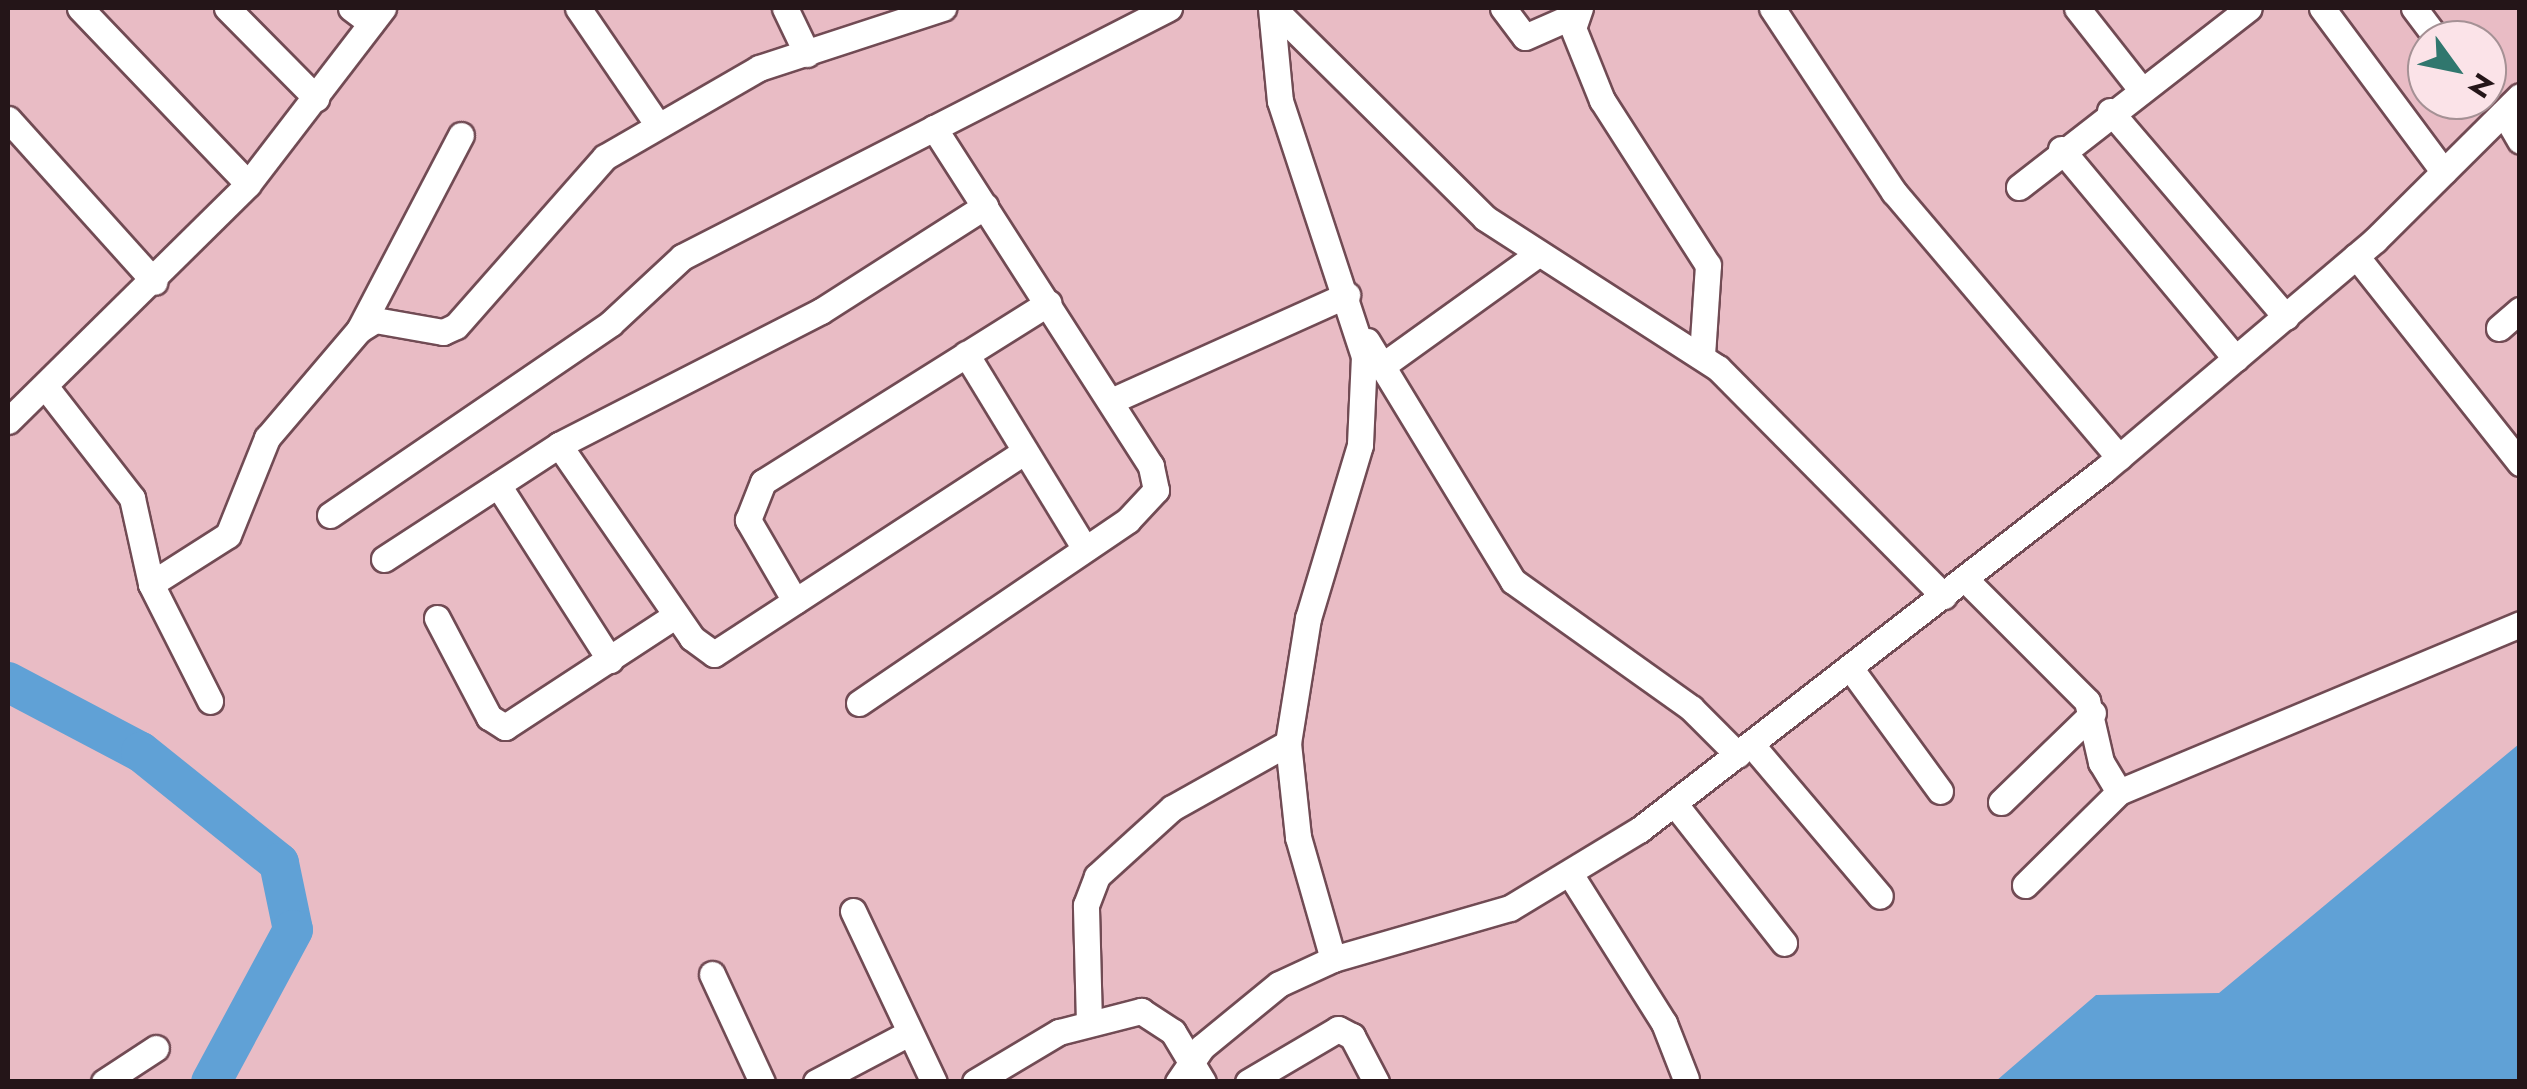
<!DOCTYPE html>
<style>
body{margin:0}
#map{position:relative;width:2527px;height:1089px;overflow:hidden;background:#e9bcc5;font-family:Jost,sans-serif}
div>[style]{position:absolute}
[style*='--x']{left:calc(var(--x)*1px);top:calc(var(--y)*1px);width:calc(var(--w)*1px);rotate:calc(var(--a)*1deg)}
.water>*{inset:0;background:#60a1d6}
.river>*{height:40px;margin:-20px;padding:0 20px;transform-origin:20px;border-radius:20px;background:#60a1d6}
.roads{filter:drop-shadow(2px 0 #714b54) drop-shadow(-2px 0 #714b54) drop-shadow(0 2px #714b54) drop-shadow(0 -2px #714b54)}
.minor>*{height:25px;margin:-12.5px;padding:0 12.5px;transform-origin:12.5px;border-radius:12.5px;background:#fff}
span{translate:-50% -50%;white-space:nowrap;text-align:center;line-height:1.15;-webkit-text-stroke:10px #fbe3e8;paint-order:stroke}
.frame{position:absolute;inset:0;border:10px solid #241518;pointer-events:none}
.north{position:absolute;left:2407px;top:20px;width:100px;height:100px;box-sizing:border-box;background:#fbe3e8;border:2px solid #a59195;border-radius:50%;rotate:123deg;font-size:28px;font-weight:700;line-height:40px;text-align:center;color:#241518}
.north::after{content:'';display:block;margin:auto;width:35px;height:45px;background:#30776e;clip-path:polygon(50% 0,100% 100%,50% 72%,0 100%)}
</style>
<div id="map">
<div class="water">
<div style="clip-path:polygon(2519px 744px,2519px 1081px,1996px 1081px,2096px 995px,2219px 993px)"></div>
</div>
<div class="river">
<div style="--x:8;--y:682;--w:150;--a:27.8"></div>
<div style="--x:141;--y:752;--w:177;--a:38.8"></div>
<div style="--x:279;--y:863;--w:68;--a:78.2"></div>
<div style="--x:293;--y:930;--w:173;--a:118.3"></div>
</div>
<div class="roads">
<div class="minor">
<div style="--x:80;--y:8;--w:243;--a:46.3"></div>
<div style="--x:227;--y:8;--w:127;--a:45.3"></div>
<div style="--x:351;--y:8;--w:25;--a:37"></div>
<div style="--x:578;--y:8;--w:140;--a:55.7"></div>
<div style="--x:785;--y:8;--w:51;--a:64.4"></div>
<div style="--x:1271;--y:8;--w:93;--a:84.5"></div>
<div style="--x:1280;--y:101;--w:268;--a:71.8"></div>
<div style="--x:1364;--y:356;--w:89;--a:92.6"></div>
<div style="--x:1360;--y:445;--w:181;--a:106.7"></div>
<div style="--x:1308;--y:618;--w:127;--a:99.1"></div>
<div style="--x:1288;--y:743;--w:95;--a:83.9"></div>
<div style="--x:1298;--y:837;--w:127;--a:74"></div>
<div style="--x:1273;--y:8;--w:298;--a:44.7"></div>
<div style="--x:1485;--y:218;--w:277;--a:32.8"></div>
<div style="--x:1718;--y:368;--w:321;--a:45.3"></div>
<div style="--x:1503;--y:8;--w:36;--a:53"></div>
<div style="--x:1525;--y:37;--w:55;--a:-23.7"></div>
<div style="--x:1580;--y:8;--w:21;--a:109"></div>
<div style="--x:1573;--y:28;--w:78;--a:68.1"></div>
<div style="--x:1602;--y:100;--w:196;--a:57.3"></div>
<div style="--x:1708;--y:265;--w:91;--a:93.8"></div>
<div style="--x:1772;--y:8;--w:221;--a:56.5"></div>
<div style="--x:1894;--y:192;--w:348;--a:49.7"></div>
<div style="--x:2077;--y:8;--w:102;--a:51.8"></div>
<div style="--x:2322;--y:8;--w:204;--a:53.4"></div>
<div style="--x:2414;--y:8;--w:40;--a:53"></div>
<div style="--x:2110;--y:111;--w:271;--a:49.5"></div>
<div style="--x:2504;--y:113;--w:32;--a:60"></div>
<div style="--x:8;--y:119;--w:219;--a:48"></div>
<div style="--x:2061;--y:149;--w:273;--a:50.2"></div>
<div style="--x:2019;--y:187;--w:291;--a:-37.9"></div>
<div style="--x:2356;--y:256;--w:264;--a:51.6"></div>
<div style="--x:2499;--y:328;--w:28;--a:-41"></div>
<div style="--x:359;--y:330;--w:220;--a:-62.4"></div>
<div style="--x:1367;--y:341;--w:281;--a:58.7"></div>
<div style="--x:1513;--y:581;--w:219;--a:35.5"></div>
<div style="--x:1691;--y:708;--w:66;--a:45"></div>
<div style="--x:966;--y:354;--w:228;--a:58.6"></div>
<div style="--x:1382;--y:366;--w:193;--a:-35.7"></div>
<div style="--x:48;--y:390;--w:137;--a:52.1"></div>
<div style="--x:132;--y:498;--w:88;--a:77.5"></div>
<div style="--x:151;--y:584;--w:131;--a:63.2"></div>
<div style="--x:1111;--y:401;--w:259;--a:-24.2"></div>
<div style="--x:8;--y:421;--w:337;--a:-44.6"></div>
<div style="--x:248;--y:184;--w:222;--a:-52.5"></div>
<div style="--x:559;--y:445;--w:234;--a:55.4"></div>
<div style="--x:692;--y:638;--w:27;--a:36"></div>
<div style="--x:714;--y:654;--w:371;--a:-33.1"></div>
<div style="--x:498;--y:485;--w:208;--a:57.4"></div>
<div style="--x:330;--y:515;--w:340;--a:-34.3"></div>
<div style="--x:611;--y:323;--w:97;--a:-42.9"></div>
<div style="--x:682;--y:257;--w:547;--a:-27.08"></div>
<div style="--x:384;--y:559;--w:209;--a:-33.1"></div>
<div style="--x:559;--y:445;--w:294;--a:-27.1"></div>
<div style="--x:821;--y:311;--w:195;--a:-32.6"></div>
<div style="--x:1965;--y:579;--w:173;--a:45"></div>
<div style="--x:2087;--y:701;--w:63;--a:77.1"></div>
<div style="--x:2101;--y:762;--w:35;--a:59"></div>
<div style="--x:151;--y:584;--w:91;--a:-32.5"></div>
<div style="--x:228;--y:535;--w:105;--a:-68.1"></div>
<div style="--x:267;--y:438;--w:142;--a:-49.6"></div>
<div style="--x:359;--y:330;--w:19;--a:-32"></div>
<div style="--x:375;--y:320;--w:69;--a:10"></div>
<div style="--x:443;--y:332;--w:14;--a:-25"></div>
<div style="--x:456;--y:326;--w:225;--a:-48.6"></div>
<div style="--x:605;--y:157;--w:178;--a:-30"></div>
<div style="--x:759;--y:68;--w:194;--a:-18.1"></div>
<div style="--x:795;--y:601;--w:94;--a:-120.1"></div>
<div style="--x:748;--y:520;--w:41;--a:-68.5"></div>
<div style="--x:763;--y:482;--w:337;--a:-32.1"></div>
<div style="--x:437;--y:618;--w:112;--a:62.3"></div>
<div style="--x:489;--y:717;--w:19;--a:32"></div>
<div style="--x:505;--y:727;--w:204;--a:-33.2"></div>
<div style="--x:1851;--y:669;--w:151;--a:53.9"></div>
<div style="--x:859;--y:703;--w:325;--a:-34.2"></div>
<div style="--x:1128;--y:520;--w:41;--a:-47"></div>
<div style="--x:1156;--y:490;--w:25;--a:-102"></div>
<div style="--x:1151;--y:466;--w:402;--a:-122.7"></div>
<div style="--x:1751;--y:744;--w:199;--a:49.7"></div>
<div style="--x:2001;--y:802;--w:128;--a:-44.1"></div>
<div style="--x:1674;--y:803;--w:178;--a:51.8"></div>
<div style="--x:1572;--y:877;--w:173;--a:57.8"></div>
<div style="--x:1664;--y:1023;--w:60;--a:68.6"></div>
<div style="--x:2025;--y:885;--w:132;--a:-44.7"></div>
<div style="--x:2119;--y:792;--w:435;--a:-22.7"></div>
<div style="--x:853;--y:911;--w:189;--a:64.7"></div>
<div style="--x:712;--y:974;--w:119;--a:65.2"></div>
<div style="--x:1089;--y:1023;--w:118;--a:-91.5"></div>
<div style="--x:1086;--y:905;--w:31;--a:-69"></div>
<div style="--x:1097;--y:876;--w:101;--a:-42.2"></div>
<div style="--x:1172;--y:808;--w:133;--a:-29.3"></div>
<div style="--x:104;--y:1082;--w:62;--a:-33.2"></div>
<div style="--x:816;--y:1082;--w:103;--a:-27.8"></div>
<div style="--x:975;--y:1082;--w:98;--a:-30.8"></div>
<div style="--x:1059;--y:1032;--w:85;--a:-14.4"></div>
<div style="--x:1141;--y:1011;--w:38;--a:33"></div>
<div style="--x:1173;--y:1032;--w:58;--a:59"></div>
<div style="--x:1178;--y:1082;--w:42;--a:-55.6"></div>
<div style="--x:1202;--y:1047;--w:99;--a:-39.3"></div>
<div style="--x:1279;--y:984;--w:60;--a:-24.8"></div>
<div style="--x:1333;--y:959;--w:184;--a:-16.1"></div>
<div style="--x:1510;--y:908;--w:151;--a:-31.2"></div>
<div style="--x:1639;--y:830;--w:588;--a:-37.75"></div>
<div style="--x:2104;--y:470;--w:355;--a:-40.3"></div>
<div style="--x:2375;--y:240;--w:204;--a:-44.8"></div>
<div style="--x:1248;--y:1082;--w:104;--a:-30.5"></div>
<div style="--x:1338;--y:1029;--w:16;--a:27"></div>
<div style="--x:1352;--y:1036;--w:52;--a:62.4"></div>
</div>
</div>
<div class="frame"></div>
<div class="north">N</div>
</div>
